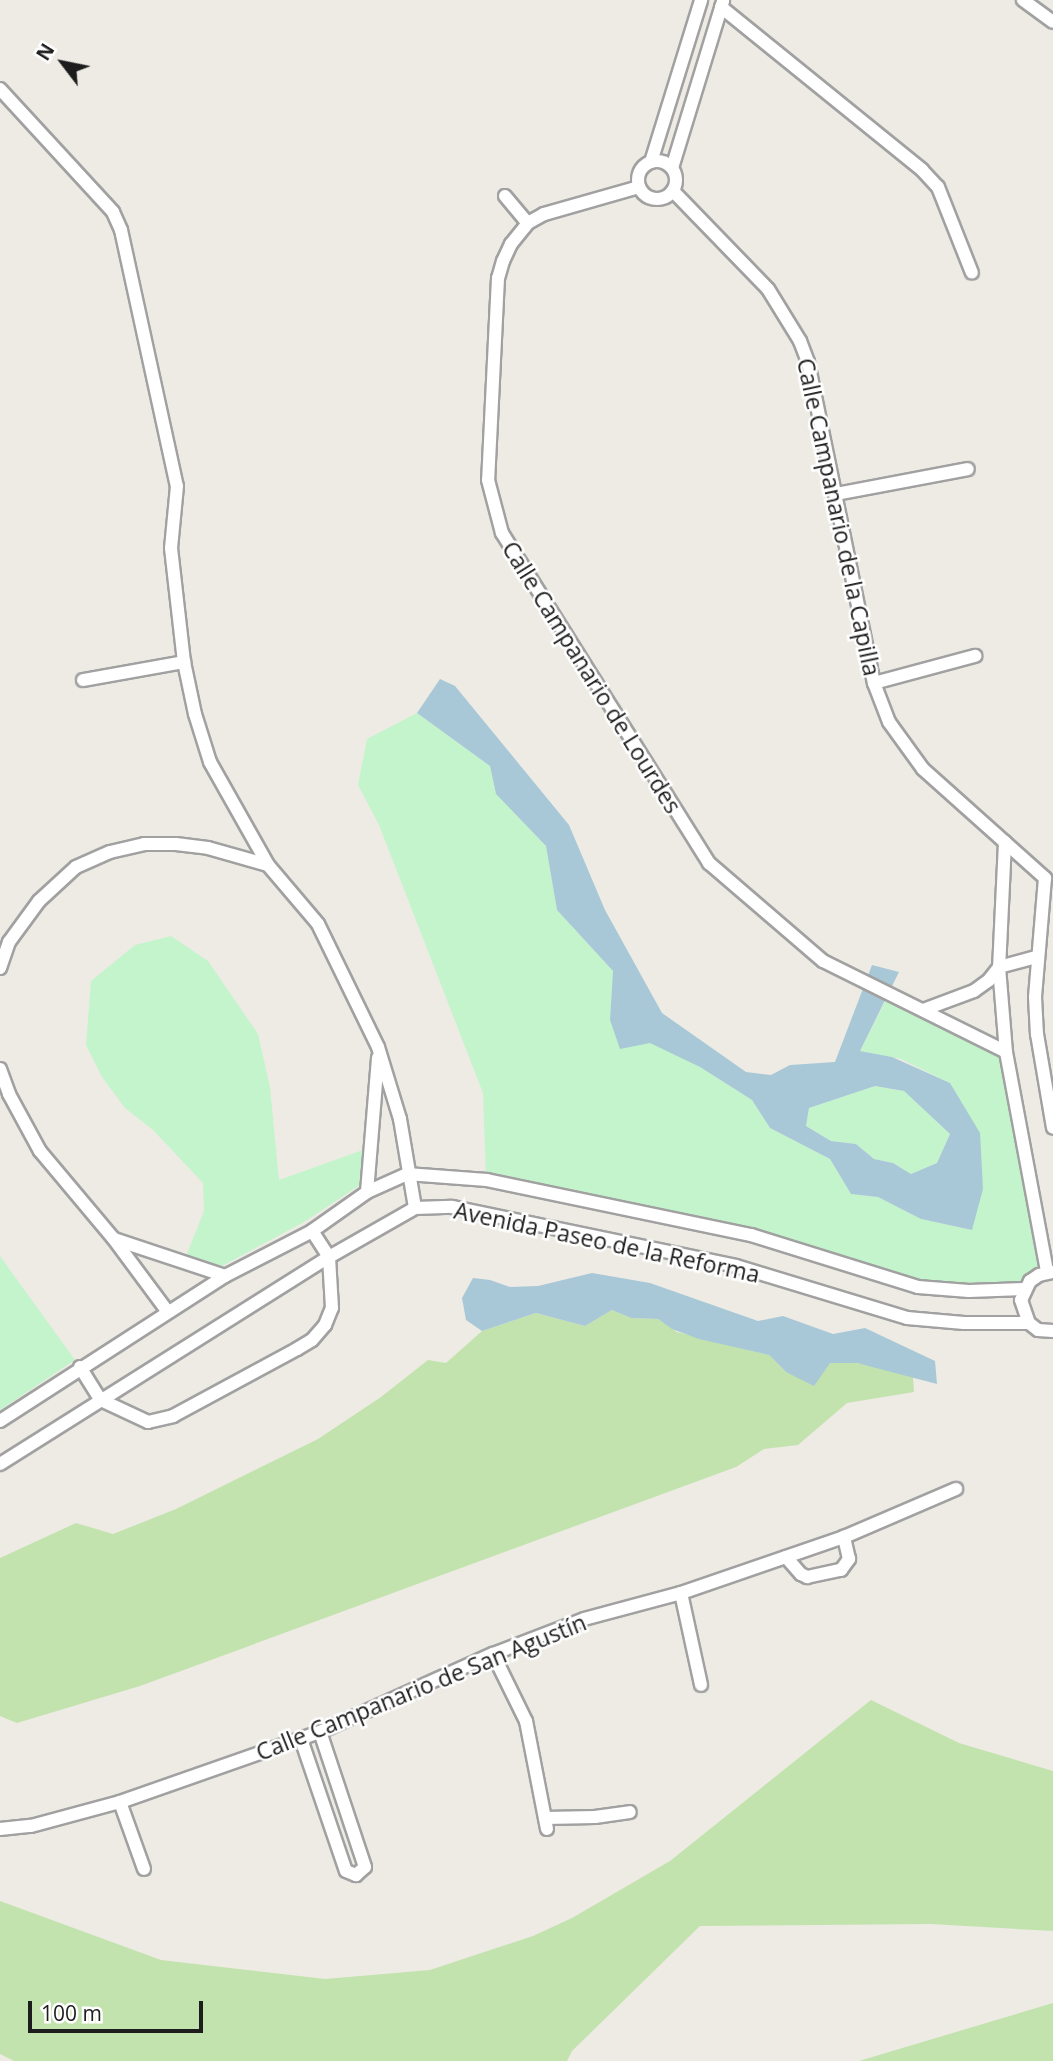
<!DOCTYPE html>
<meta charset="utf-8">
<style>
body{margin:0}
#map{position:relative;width:1053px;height:2061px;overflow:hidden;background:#edebe4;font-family:"Open Sans",sans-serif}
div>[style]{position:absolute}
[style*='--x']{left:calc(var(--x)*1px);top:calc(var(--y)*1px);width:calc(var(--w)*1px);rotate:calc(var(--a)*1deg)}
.grass>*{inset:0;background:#c3e3ae}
.park>*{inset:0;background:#c4f4cc}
.water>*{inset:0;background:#a8c8d7}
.roads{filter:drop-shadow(2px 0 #a1a1a1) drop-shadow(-2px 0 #a1a1a1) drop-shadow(0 2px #a1a1a1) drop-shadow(0 -2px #a1a1a1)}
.minor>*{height:12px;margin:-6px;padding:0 6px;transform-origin:6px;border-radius:6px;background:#fff}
.minor>.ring{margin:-6px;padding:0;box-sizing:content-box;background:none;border:12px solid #fff;border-radius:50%}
span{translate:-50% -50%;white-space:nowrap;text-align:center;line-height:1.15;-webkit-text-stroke:5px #fff;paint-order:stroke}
.street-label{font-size:23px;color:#1d1d1d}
.north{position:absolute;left:28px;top:28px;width:70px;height:70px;-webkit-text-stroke:5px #fff;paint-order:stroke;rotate:302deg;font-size:19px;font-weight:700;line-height:28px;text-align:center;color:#1d1d1d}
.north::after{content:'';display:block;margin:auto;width:24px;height:32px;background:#1d1d1d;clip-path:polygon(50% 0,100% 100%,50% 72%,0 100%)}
.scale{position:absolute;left:28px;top:2001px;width:175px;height:32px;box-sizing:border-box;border:4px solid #1d1d1d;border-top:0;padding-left:9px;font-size:21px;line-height:24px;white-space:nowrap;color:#1d1d1d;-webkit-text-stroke:5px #fff;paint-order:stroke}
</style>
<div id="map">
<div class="grass">
<div style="clip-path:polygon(612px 1310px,631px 1318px,658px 1319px,677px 1332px,769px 1355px,786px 1372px,829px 1363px,857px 1363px,895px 1371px,913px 1377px,914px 1392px,847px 1403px,798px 1445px,764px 1449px,736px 1467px,140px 1686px,17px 1723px,0 1716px,0 1558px,76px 1523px,113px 1534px,176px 1509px,318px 1439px,381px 1397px,428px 1360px,446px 1363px,482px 1331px,536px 1313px,585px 1326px)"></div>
<div style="clip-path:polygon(871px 1700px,959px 1743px,1053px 1771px,1053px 1931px,931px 1924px,700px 1926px,572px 2051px,567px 2061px,14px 2061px,0 2054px,0 1901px,161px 1960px,325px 1979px,430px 1970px,533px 1936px,572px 1918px,670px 1861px)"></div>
<div style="clip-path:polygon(1053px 2003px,1053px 2061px,859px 2061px)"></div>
</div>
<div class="park">
<div style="clip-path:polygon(417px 713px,490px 766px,496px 794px,546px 846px,557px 910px,613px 971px,610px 1020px,700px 1067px,752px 1100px,770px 1128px,830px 1159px,851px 1194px,878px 1197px,921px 1219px,972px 1230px,950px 1083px,901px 1059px,860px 1051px,889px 994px,1004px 1052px,1044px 1272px,1024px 1289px,915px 1284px,860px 1264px,486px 1178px,483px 1093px,379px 825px,358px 785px,367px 739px)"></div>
<div style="clip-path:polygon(171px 936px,208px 961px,258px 1034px,270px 1087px,279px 1180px,363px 1150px,360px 1185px,304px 1222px,222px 1266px,186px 1256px,204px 1211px,203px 1183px,153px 1130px,125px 1108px,102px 1077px,86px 1045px,91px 981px,135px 945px)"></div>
<div style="clip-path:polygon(875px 1086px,904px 1091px,950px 1134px,937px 1163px,911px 1174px,893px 1163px,874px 1159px,856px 1144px,831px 1141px,806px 1126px,809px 1108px)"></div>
<div style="clip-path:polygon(0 1256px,75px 1360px,0 1410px)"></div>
</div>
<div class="water">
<div style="clip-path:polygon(evenodd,440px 679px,455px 686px,569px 825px,605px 910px,662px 1013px,746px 1072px,771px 1075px,790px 1065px,835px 1062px,872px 965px,899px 972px,860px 1051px,892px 1057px,950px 1083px,980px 1133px,983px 1189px,972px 1230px,921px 1219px,878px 1197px,851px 1194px,830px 1159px,770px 1128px,752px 1100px,700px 1067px,650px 1043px,620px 1049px,610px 1020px,613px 971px,557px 910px,546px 846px,496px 794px,490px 766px,417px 713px,440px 679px,875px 1086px,904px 1091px,950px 1134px,937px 1163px,911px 1174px,893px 1163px,874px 1159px,856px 1144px,831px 1141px,806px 1126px,809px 1108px,875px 1086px)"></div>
<div style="clip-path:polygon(592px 1273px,650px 1283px,758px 1321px,783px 1316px,833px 1334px,865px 1328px,935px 1361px,937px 1384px,857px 1363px,830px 1363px,814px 1386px,786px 1372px,769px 1355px,699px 1339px,672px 1329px,658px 1319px,631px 1318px,612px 1310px,585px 1326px,536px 1313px,482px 1331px,466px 1320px,462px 1298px,473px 1278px,490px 1280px,510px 1287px,538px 1286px)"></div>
</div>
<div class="roads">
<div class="minor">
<div style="--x:1023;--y:0;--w:37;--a:36"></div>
<div style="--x:721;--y:7;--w:259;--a:39"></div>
<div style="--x:922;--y:170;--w:23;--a:47"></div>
<div style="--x:938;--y:187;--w:92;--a:68.4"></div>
<div style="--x:0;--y:89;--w:167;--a:47.4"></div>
<div style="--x:113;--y:212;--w:20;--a:66"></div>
<div style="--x:121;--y:230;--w:262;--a:77.7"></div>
<div style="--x:177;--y:486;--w:62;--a:95.5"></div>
<div style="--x:171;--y:548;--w:115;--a:83.5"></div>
<div style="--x:184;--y:662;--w:53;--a:78.1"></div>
<div style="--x:195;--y:714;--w:50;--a:72.6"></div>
<div style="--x:210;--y:762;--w:118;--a:60.6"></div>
<div class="ring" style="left:638px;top:161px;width:26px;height:26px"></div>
<div style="--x:651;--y:162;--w:170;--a:-72.8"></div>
<div style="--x:672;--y:168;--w:175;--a:-73"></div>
<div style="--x:639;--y:187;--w:99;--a:164.1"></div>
<div style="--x:544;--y:214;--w:18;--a:151"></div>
<div style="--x:528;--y:223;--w:27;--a:129"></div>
<div style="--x:511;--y:244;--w:19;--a:115"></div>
<div style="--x:503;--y:261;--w:18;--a:106"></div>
<div style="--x:498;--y:278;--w:202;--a:92.8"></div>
<div style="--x:488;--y:480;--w:55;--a:75.2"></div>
<div style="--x:502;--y:533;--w:390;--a:57.9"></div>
<div style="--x:709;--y:863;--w:150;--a:40.7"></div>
<div style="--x:823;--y:961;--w:204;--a:26.4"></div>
<div style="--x:673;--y:191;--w:136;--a:45.9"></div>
<div style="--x:768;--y:289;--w:61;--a:58.4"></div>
<div style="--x:800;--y:341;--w:22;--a:69"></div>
<div style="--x:808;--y:362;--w:328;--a:78.4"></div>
<div style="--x:874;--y:683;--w:42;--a:69"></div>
<div style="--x:889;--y:722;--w:58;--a:54.1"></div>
<div style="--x:923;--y:769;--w:164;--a:41.8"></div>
<div style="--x:1045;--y:878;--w:119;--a:94.8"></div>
<div style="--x:1035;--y:997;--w:37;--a:87"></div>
<div style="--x:1037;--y:1034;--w:95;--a:80.3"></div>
<div style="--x:505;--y:196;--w:35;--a:50"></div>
<div style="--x:836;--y:494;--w:134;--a:-10.7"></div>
<div style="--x:83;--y:680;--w:103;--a:-10.1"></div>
<div style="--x:874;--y:683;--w:105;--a:-15"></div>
<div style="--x:1005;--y:842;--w:125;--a:92.7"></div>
<div style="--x:999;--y:967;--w:85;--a:85.3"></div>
<div style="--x:1006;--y:1052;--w:224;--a:79.4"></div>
<div style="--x:0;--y:968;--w:28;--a:-71"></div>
<div style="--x:9;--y:942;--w:51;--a:-53.8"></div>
<div style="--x:39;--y:901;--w:50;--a:-42.6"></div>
<div style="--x:76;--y:867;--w:37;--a:-24"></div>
<div style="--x:110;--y:852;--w:35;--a:-13"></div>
<div style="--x:144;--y:844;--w:32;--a:0"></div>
<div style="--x:176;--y:844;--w:32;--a:7"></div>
<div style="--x:208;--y:848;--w:62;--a:15.8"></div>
<div style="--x:268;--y:865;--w:77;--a:49.7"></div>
<div style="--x:318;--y:924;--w:137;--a:64"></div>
<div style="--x:378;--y:1047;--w:75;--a:73"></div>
<div style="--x:400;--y:1119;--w:90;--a:80.4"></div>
<div style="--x:923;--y:1010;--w:54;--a:-20.4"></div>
<div style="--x:974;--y:991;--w:19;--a:-36"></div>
<div style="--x:989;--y:980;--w:16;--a:-52"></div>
<div style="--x:999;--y:967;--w:38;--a:-15"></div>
<div style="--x:0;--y:1069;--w:27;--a:70"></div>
<div style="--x:9;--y:1094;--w:65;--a:61.5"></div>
<div style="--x:40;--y:1151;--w:114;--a:50"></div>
<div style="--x:113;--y:1238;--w:92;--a:53.4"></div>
<div style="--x:367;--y:1192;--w:135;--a:-85.3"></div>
<div style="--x:114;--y:1239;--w:117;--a:18.4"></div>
<div style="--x:1053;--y:1272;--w:14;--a:168"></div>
<div style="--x:1039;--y:1275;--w:11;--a:146"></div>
<div style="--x:1030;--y:1281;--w:21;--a:115"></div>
<div style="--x:1021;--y:1300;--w:24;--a:71"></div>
<div style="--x:1029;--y:1323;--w:11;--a:38"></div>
<div style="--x:1038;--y:1330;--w:15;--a:4"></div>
<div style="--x:80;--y:1367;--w:39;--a:58"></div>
<div style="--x:101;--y:1400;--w:52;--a:25.1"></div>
<div style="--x:148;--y:1422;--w:26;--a:-13"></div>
<div style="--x:173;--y:1416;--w:141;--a:-28.4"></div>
<div style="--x:297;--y:1349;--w:17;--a:-31"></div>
<div style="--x:312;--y:1340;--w:20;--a:-49"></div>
<div style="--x:325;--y:1325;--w:18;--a:-68"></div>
<div style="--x:332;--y:1308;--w:51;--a:-93.4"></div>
<div style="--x:329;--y:1257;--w:31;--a:-123"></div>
<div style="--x:0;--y:1421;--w:268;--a:-32.8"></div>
<div style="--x:225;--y:1276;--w:98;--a:-27.3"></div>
<div style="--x:312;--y:1231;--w:67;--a:-35.3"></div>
<div style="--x:367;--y:1192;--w:44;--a:-24.2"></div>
<div style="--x:407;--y:1174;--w:80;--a:4.3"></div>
<div style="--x:487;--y:1180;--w:270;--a:11.8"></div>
<div style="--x:751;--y:1235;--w:175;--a:17.3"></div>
<div style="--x:918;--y:1287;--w:51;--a:4.5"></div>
<div style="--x:969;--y:1291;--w:55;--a:-2.1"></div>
<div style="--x:0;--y:1464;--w:389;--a:-32.2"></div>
<div style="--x:329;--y:1257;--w:99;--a:-29.7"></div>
<div style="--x:415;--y:1208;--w:37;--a:-2"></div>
<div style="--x:452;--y:1207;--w:290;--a:11.7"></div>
<div style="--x:736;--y:1266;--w:179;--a:16.9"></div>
<div style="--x:907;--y:1318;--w:57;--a:5"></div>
<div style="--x:964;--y:1323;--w:65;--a:0"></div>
<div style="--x:786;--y:1557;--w:23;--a:49"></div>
<div style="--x:801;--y:1574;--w:7;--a:27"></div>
<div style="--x:807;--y:1577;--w:35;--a:-12"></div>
<div style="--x:841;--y:1570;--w:14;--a:-54"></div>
<div style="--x:849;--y:1559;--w:23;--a:-103"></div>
<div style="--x:681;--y:1593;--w:94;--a:77.7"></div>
<div style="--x:493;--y:1654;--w:75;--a:63.8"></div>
<div style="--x:526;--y:1721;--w:110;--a:79"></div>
<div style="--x:301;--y:1739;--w:139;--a:71.2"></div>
<div style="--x:346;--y:1871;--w:11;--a:22"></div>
<div style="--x:356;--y:1875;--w:12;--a:-42"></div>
<div style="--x:365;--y:1867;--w:142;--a:-108.4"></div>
<div style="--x:120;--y:1802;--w:71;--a:70.3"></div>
<div style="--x:545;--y:1818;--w:50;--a:-1.1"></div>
<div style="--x:595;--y:1817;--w:35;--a:-8"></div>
<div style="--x:0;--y:1829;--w:31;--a:-6"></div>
<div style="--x:31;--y:1826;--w:92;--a:-15.1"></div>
<div style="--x:120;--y:1802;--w:212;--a:-19.3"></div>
<div style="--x:320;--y:1732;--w:190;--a:-24.3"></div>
<div style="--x:493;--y:1654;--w:97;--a:-21"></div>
<div style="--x:584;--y:1619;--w:100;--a:-15"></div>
<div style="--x:681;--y:1593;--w:172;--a:-19"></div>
<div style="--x:844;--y:1537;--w:122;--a:-23.2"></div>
</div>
</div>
<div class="street-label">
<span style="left:839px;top:517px;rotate:78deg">Calle Campanario de la Capilla</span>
<span style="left:592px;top:677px;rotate:58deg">Calle Campanario de Lourdes</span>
<span style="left:607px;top:1242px;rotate:12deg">Avenida Paseo de la Reforma</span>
<span style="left:421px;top:1687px;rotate:-22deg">Calle Campanario de San Agustín</span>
</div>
<div class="north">N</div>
<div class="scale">100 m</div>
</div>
